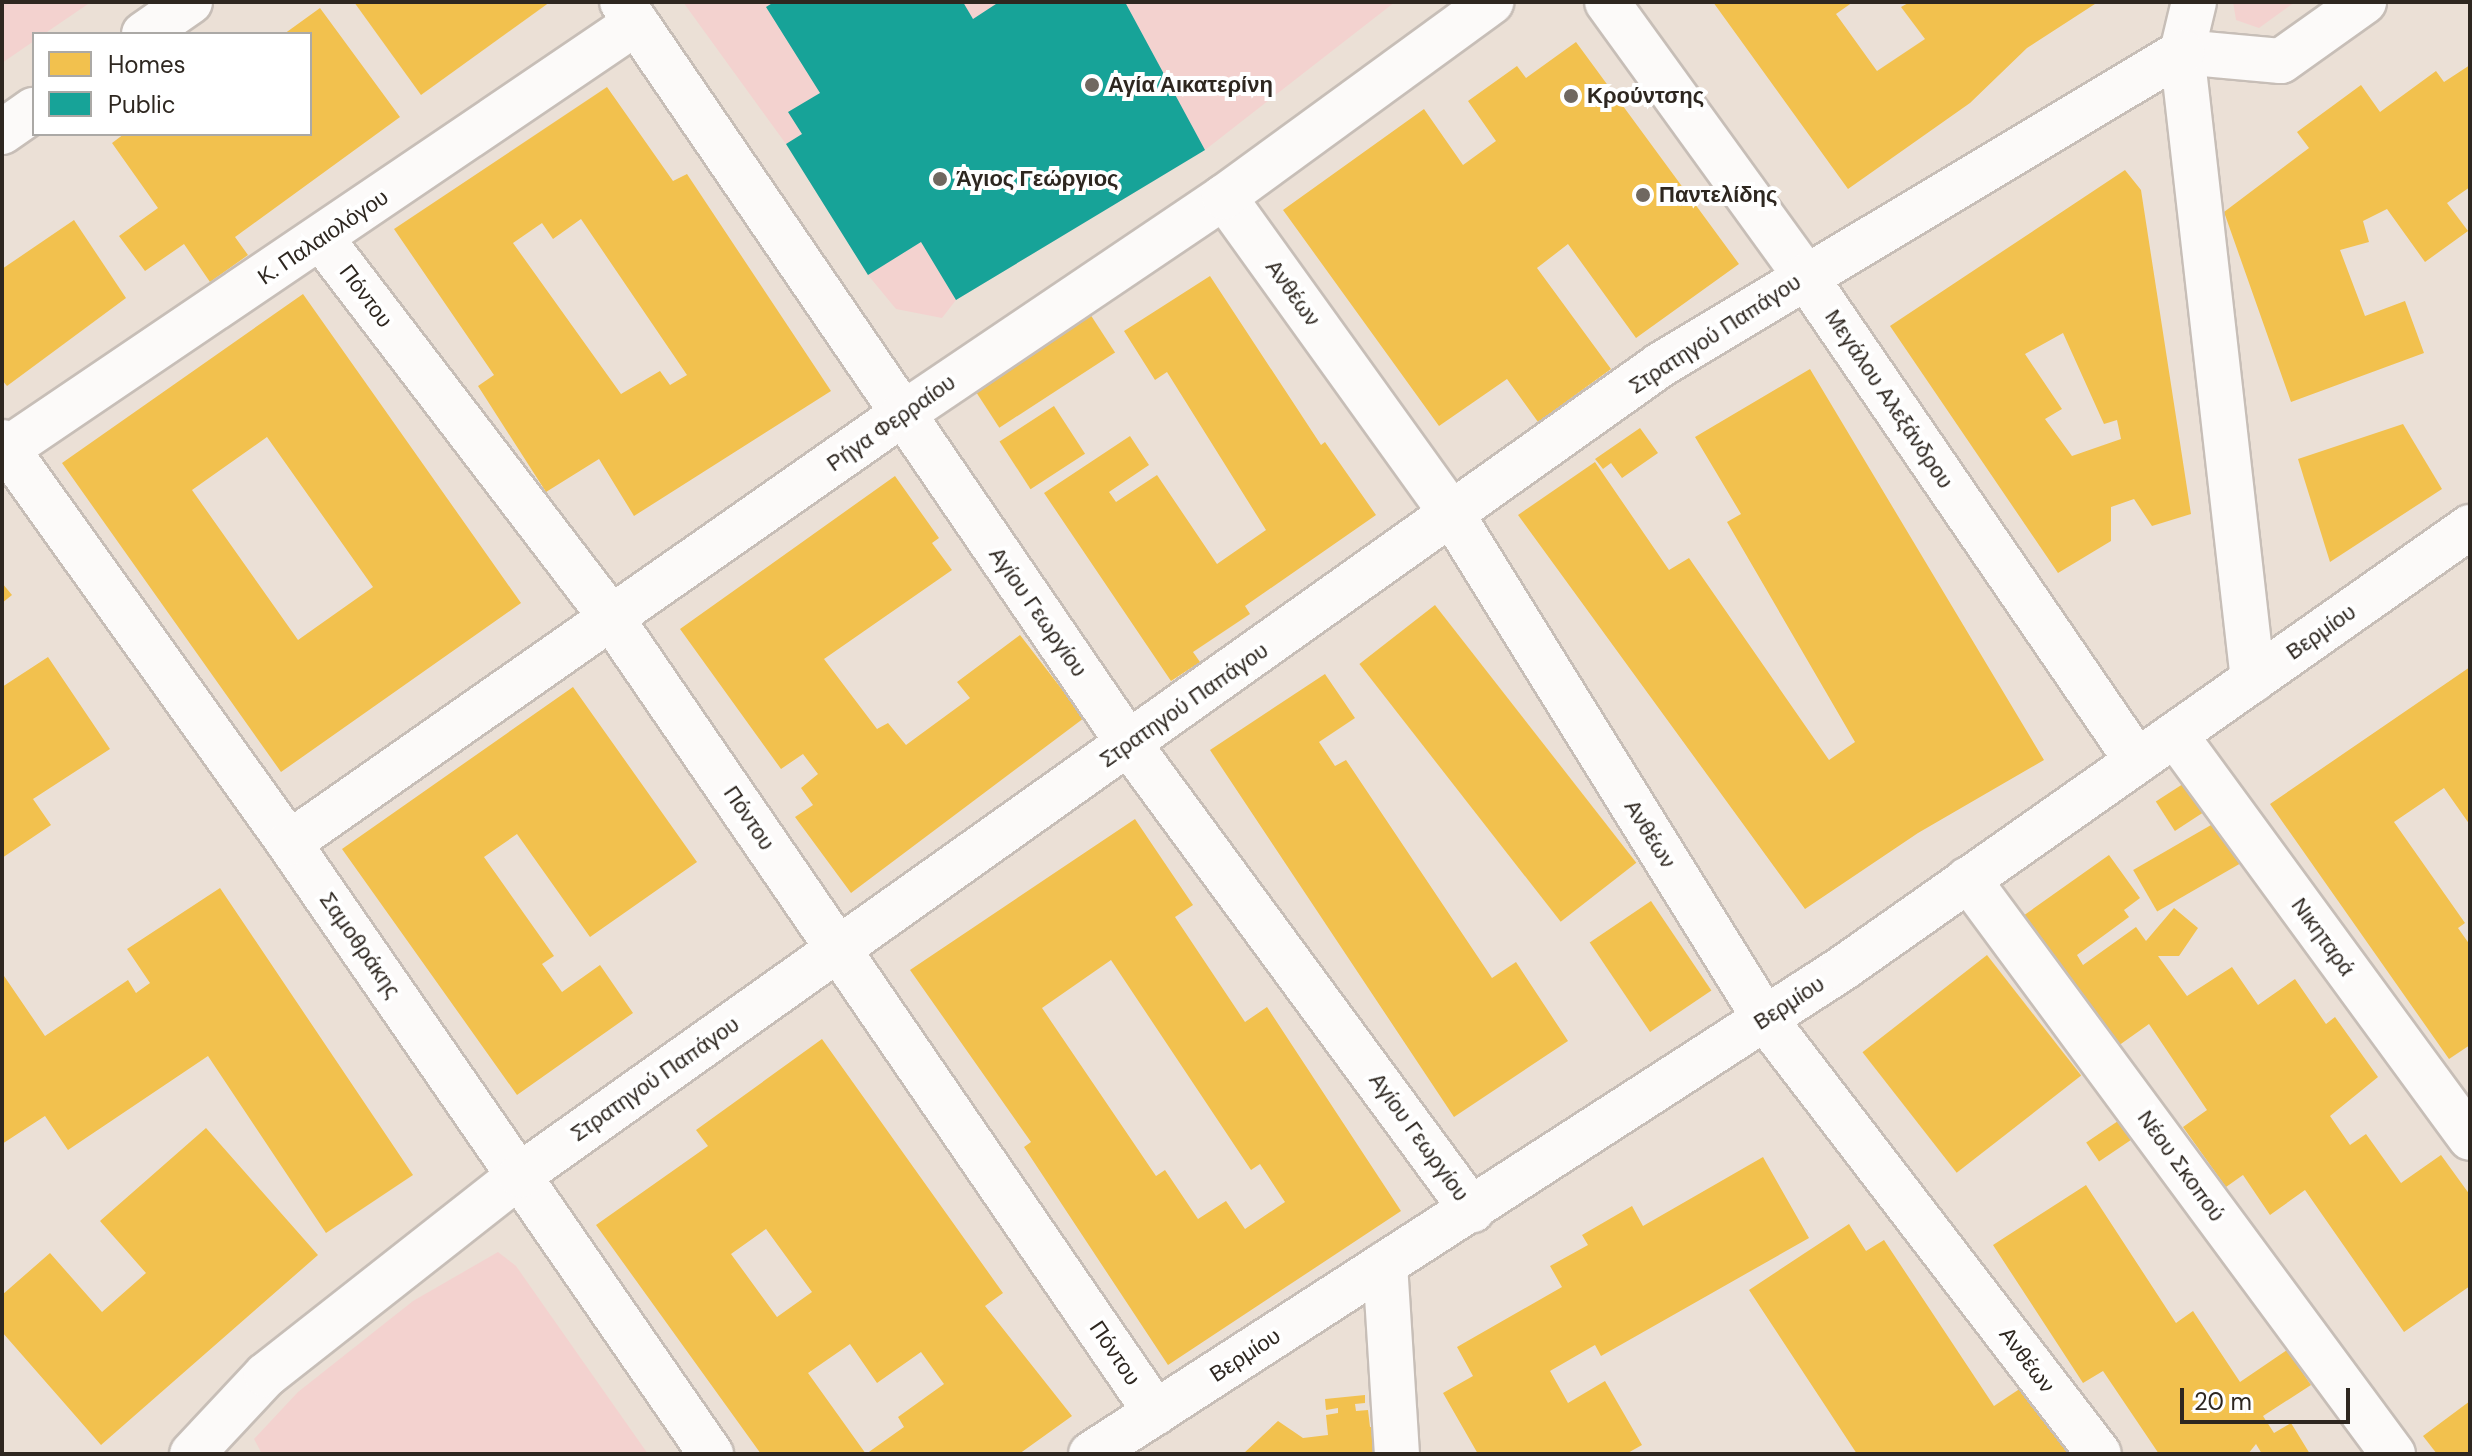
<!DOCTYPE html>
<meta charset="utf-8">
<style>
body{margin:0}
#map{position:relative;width:2472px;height:1456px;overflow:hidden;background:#ebe0d6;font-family:"DM Sans",sans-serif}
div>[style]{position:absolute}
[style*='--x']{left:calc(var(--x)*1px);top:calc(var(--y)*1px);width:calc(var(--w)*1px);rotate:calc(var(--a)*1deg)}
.green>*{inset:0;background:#f3d2cf}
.homes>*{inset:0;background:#f2c14e;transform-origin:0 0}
.public>*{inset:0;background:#17a398}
.roads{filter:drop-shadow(2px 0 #c7beb7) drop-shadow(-2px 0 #c7beb7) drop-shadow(0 2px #c7beb7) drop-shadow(0 -2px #c7beb7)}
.minor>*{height:44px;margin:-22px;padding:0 22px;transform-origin:22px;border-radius:22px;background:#fcfaf9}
.tertiary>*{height:44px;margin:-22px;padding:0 22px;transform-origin:22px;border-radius:22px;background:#fcfaf9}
.dots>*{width:22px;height:22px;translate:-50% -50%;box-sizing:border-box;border:4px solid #fff;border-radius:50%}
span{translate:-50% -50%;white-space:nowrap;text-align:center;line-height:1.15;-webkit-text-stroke:8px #fff;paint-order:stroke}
.poi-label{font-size:22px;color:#2e2720;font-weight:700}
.left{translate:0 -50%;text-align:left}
.street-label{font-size:22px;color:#2e2720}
.frame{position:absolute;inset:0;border:4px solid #2e2720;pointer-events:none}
.legend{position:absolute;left:32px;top:32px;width:280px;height:104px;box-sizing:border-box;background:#fff;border:2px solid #aba9a6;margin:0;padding:10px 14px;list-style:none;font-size:24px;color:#2e2720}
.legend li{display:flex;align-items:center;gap:16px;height:40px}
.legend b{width:40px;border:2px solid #aba9a6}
.scale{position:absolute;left:2180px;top:1388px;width:170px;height:36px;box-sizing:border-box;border:4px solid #2e2720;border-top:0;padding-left:10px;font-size:24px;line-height:28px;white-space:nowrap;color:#2e2720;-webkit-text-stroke:6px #fff;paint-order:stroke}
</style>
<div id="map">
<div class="green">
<div style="clip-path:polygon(2px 2px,91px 2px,44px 34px,34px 34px,34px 41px,2px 63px)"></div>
<div style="clip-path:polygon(683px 2px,1395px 2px,1205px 150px,956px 300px,942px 318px,896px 309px,868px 275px,786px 144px)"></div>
<div style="clip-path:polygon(2233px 2px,2295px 2px,2259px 28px,2236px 20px)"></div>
<div style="clip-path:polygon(498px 1252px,516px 1266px,648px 1454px,262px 1454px,254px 1439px,298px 1392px,413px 1301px)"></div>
</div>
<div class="homes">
<div style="clip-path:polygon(354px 2px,550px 2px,421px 95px)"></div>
<div style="clip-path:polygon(1713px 2px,1853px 2px,1836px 14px,1877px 71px,1925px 39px,1901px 7px,1910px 2px,2098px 2px,2027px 48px,1970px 103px,1848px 189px)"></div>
<div style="clip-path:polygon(320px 8px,400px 117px,235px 237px,248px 255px,210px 282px,184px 244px,145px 271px,119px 236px,158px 208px,112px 143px,124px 134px,310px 134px,310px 34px,284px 34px)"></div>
<div style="clip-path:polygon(1576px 42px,1739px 264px,1636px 338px,1568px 244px,1537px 268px,1611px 369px,1538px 422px,1507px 379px,1439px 426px,1283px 210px,1424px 109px,1463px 165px,1496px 141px,1468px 101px,1517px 66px,1526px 78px)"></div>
<div style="clip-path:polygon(2470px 65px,2470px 187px,2447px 203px,2468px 231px,2425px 262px,2387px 209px,2363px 221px,2369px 242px,2340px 250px,2365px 316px,2405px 301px,2424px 353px,2291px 402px,2224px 212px,2309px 148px,2297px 132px,2361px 85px,2380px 112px,2436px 71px,2444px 82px)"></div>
<div style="clip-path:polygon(evenodd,607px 87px,673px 181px,687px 174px,831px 391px,634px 516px,599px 459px,546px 492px,478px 386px,494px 375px,394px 229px,607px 87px,581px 219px,687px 375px,670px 385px,660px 371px,621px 394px,513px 243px,542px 223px,553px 239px,581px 219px)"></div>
<div style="clip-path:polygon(evenodd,2125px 170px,2141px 190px,2191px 514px,2152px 526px,2134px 499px,2111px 507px,2111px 541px,2058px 573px,1890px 326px,2125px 170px,2063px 333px,2104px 424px,2117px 420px,2121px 439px,2072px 456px,2045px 419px,2062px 409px,2025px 354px,2063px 333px)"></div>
<div style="clip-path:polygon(74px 220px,126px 298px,7px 386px,2px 380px,2px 269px)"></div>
<div style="clip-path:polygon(1210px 276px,1321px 445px,1325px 442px,1376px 515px,1245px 606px,1250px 614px,1193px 652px,1200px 662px,1171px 681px,1044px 493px,1130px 436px,1149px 465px,1109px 492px,1116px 502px,1157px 475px,1217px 564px,1266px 530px,1167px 372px,1155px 380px,1124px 331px)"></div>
<div style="clip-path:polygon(evenodd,303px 294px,521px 603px,281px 772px,62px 463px,303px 294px,267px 437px,373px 587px,298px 640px,192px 490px,267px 437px)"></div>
<div style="left:1090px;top:314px;width:46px;height:138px;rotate:57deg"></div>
<div style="clip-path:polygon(1810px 369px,2044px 760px,1918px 833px,1805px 909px,1518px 515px,1595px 462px,1669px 570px,1689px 558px,1829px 760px,1855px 742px,1727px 522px,1741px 514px,1695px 437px)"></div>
<div style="left:1054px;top:406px;width:57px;height:65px;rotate:57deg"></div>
<div style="clip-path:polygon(2403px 424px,2442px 489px,2330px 562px,2298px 459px)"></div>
<div style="clip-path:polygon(1640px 428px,1658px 453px,1622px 478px,1611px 463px,1603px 469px,1595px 459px)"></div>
<div style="clip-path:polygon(895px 476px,939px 538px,932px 543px,952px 570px,824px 659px,877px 729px,888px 723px,906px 745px,970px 698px,957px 682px,1020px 635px,1084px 718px,851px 893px,795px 817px,813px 805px,801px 788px,818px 774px,803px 754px,781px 769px,680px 629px)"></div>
<div style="clip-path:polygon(2px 583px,12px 595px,2px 603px)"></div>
<div style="left:1435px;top:605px;width:327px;height:96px;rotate:52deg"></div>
<div style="clip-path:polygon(48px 657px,110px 749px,33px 799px,51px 825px,2px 858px,2px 687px)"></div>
<div style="clip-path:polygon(2470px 667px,2470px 825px,2444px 788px,2394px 822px,2465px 923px,2458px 928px,2470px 945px,2470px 1045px,2449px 1059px,2270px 804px)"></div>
<div style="clip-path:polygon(1325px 674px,1355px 718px,1319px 742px,1335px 766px,1346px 760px,1492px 978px,1516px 962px,1568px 1041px,1454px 1117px,1210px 750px)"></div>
<div style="clip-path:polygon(573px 687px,697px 862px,590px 937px,517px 834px,484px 857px,554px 956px,542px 964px,562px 992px,600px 965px,633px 1013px,517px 1095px,342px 849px)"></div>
<div style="left:2186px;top:782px;width:35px;height:36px;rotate:57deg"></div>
<div style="clip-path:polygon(evenodd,1135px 819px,1193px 905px,1175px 917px,1245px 1022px,1267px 1007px,1401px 1211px,1168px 1365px,1024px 1147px,1031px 1142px,910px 970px,1135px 819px,1111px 960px,1251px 1170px,1260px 1164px,1285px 1202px,1245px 1229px,1226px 1201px,1198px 1219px,1165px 1170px,1156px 1176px,1042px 1008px,1111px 960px)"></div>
<div style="left:2218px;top:821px;width:48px;height:98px;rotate:60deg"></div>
<div style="clip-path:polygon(2109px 855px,2140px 898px,2124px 910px,2129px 917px,2077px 955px,2083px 965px,2136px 927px,2146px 941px,2174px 908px,2198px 928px,2179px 956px,2158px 956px,2187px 996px,2232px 967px,2258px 1005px,2295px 979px,2326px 1024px,2335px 1017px,2378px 1077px,2330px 1116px,2350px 1145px,2366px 1134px,2401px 1183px,2441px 1155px,2470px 1195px,2470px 1286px,2404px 1332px,2305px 1190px,2270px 1215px,2243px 1175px,2226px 1187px,2183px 1127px,2207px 1110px,2149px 1024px,2118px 1046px,2023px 916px)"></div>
<div style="clip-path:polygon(220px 888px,413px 1175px,326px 1233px,208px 1056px,68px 1150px,45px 1116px,2px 1144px,2px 973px,45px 1036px,128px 980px,136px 993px,150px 983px,127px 949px)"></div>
<div style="left:1651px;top:901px;width:108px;height:74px;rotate:56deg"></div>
<div style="left:1987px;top:955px;width:153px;height:158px;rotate:52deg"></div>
<div style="clip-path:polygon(evenodd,822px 1039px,1003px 1293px,985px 1306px,1072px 1416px,1019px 1454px,761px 1454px,596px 1225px,708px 1146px,696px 1130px,822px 1039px,766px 1229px,812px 1292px,777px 1317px,731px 1254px,766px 1229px,822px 1039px,850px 1344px,877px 1383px,921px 1352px,944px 1384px,898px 1417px,904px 1427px,866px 1454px,808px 1373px,850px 1344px)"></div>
<div style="left:2121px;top:1119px;width:23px;height:42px;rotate:56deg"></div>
<div style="clip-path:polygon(206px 1128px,318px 1255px,101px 1445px,2px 1332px,2px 1295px,50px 1253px,102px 1312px,146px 1273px,100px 1221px)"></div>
<div style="clip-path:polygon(1763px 1157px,1809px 1238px,1601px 1356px,1595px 1345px,1550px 1371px,1568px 1403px,1605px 1381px,1642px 1445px,1626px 1454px,1478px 1454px,1443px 1393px,1473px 1376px,1457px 1347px,1562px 1287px,1550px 1266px,1588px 1245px,1582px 1235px,1632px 1206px,1643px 1226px)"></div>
<div style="clip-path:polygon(2086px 1185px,2176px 1323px,2193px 1311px,2240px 1382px,2287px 1350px,2311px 1385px,2263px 1416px,2274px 1433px,2291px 1423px,2310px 1454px,2262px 1454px,2256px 1444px,2248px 1454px,2159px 1454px,2103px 1371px,2083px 1383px,1993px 1245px)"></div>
<div style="clip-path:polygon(1849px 1224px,1866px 1251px,1884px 1240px,1994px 1406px,2024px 1386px,2068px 1454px,1857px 1454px,1749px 1290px)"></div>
<div style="clip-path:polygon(1365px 1395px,1365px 1403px,1355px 1404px,1356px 1411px,1368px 1410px,1370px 1427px,1378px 1427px,1381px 1454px,1243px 1454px,1278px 1421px,1303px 1438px,1328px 1435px,1326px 1415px,1338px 1413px,1338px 1408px,1326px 1410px,1325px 1399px)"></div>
<div style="clip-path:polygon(2470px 1401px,2470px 1454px,2437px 1454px,2423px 1436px)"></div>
</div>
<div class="public">
<div style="clip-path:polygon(774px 2px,963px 2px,973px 19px,999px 2px,1125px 2px,1205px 150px,956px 300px,921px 242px,868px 275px,786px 144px,802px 134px,788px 112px,820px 93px,766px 7px)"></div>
</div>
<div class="roads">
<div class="minor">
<div style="--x:622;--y:2;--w:899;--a:55.66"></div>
<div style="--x:1129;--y:744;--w:579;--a:53.65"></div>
<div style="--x:1607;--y:2;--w:338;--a:54.1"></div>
<div style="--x:1805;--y:276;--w:588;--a:55.61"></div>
<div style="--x:2194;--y:2;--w:51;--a:103.5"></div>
<div style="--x:2182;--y:52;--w:632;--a:83.55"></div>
<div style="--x:2182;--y:52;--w:99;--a:5.2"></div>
<div style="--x:2281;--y:61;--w:102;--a:-35.4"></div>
<div style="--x:1224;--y:197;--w:393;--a:54.3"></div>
<div style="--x:1453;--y:516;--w:592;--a:58.19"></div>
<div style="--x:1765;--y:1019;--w:548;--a:52.48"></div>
<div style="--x:321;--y:238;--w:479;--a:52.6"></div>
<div style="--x:612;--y:619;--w:962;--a:55.58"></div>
<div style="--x:2;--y:442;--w:493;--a:54.4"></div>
<div style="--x:289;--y:843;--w:743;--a:55.37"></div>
<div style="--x:7;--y:449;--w:760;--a:-34.11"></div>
<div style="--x:2176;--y:736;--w:498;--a:53.8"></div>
<div style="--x:289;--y:843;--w:747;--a:-34.97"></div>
<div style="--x:901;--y:415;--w:390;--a:-34"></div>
<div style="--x:1224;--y:197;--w:331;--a:-36.1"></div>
<div style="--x:1968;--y:879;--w:715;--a:53.53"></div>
<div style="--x:1385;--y:1264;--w:190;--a:86.4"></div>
<div style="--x:192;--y:1454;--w:108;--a:-46.9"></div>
<div style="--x:266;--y:1375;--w:323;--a:-38.2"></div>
<div style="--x:520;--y:1175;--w:1398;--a:-35.39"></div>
<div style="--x:1660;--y:365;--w:609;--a:-30.95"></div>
<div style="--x:1091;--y:1454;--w:895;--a:-32.87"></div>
<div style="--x:1843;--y:968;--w:767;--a:-35.12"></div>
</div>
<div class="tertiary">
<div style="--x:144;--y:34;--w:56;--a:-34.8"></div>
<div style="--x:2;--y:132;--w:39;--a:-35"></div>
</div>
</div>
<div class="dots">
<div style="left:1092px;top:85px;background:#706860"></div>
<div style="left:1571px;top:96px;background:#706860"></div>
<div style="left:940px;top:179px;background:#706860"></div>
<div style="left:1643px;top:195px;background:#706860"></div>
</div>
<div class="poi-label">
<span class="left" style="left:1108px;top:85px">Αγία Αικατερίνη</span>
<span class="left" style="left:1587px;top:96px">Κρούντσης</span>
<span class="left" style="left:956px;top:179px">Άγιος Γεώργιος</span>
<span class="left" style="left:1659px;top:195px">Παντελίδης</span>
</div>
<div class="street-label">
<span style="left:323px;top:237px;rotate:-34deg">Κ. Παλαιολόγου</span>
<span style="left:1293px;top:293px;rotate:54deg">Ανθέων</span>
<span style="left:366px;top:296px;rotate:53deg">Πόντου</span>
<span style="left:1715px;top:334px;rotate:-33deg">Στρατηγού Παπάγου</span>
<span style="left:1889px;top:399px;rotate:56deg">Μεγάλου Αλεξάνδρου</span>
<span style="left:891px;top:423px;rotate:-35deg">Ρήγα Φερραίου</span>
<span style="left:1038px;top:612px;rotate:55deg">Αγίου Γεωργίου</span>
<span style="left:2321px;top:632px;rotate:-35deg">Βερμίου</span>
<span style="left:1184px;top:705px;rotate:-35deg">Στρατηγού Παπάγου</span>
<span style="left:749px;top:818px;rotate:56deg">Πόντου</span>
<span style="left:1650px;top:834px;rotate:58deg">Ανθέων</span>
<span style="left:2323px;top:937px;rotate:54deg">Νικηταρά</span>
<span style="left:360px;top:945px;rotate:55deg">Σαμοθράκης</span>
<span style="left:1789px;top:1003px;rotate:-33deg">Βερμίου</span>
<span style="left:655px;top:1079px;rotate:-35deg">Στρατηγού Παπάγου</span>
<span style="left:1419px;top:1137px;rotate:54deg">Αγίου Γεωργίου</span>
<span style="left:2181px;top:1166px;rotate:54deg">Νέου Σκοπού</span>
<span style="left:1115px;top:1353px;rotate:56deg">Πόντου</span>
<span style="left:1245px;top:1355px;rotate:-33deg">Βερμίου</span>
<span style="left:2027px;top:1360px;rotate:53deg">Ανθέων</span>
</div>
<div class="frame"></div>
<ul class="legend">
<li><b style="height:22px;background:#f2c14e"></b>Homes</li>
<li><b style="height:22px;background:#17a398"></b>Public</li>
</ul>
<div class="scale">20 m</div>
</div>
